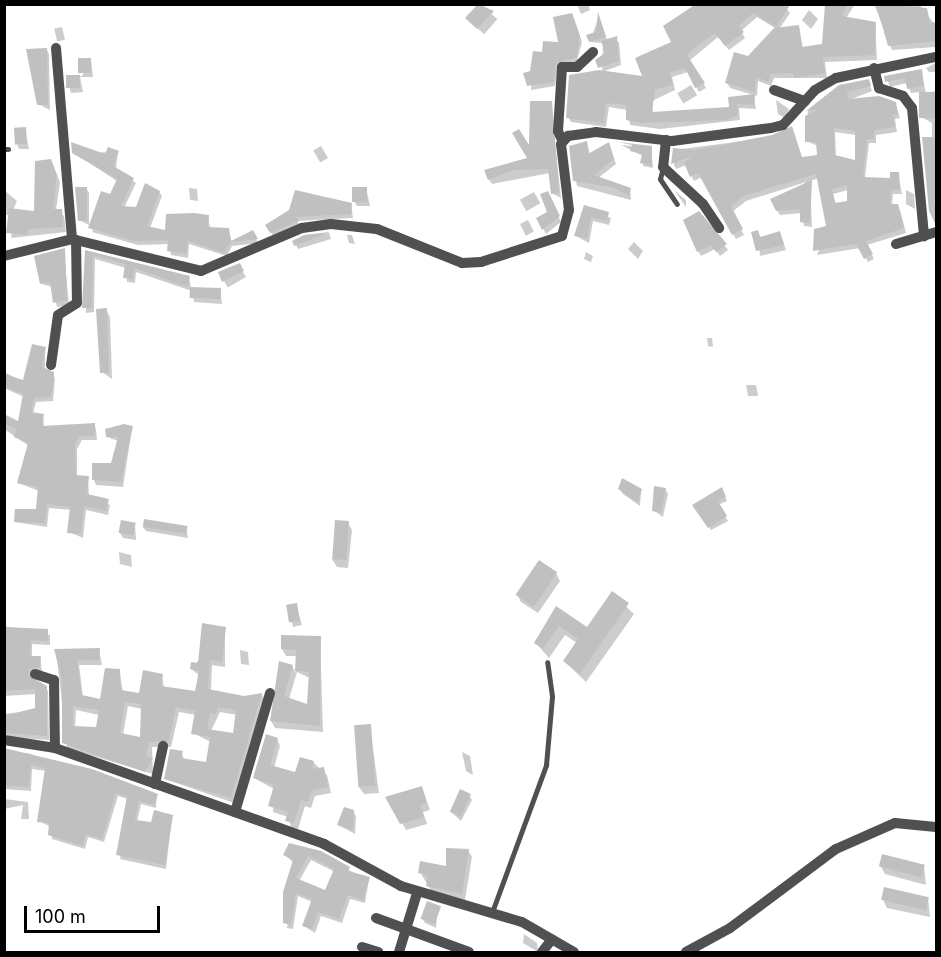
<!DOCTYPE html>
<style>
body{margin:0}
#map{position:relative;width:941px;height:957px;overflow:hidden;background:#fff;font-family:Inter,sans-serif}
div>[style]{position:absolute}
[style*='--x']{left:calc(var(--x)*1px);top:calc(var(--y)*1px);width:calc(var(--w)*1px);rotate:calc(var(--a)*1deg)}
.shadow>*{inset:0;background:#0003;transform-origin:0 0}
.building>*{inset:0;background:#c0c0c0;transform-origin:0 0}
.lane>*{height:5px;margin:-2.5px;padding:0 2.5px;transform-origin:2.5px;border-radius:2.5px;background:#505050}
.street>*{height:10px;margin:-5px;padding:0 5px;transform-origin:5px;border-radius:5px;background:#505050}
span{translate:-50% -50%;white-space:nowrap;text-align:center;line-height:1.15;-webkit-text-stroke:4.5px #fff;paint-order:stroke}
.frame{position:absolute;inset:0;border:6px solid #000;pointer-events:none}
.scale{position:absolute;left:24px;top:906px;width:136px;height:27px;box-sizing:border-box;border:3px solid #000;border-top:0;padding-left:8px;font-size:18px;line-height:21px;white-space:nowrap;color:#000;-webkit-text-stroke:4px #fff;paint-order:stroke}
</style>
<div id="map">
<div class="shadow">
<div style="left:480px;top:4px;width:23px;height:20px;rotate:41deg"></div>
<div style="clip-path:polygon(577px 4px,588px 4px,590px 10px,581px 14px)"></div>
<div style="clip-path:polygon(699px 4px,783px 4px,790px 13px,780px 28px,799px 27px,803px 48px,823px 45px,826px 4px,855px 4px,846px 18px,875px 24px,877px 60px,825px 62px,827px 78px,774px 78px,771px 86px,758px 81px,757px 96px,730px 88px,727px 83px,775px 28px,757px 17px,741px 31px,745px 38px,729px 50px,718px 37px,689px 61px,706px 88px,699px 92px,688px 72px,672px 77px,675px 90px,652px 101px,653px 114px,730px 108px,729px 98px,754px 96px,756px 109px,739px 108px,740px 120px,660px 129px,630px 125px,627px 110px,609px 107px,606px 127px,571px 122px,568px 117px,644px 78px)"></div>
<div style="clip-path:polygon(874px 4px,919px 4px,936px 26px,936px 47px,892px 50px)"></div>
<div style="clip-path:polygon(809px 10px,818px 19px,811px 29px,802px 20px)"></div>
<div style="clip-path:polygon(599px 16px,607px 40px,619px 42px,621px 65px,602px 72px,603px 43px,590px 42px)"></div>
<div style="clip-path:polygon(574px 19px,582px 42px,576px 64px,558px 67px,555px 86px,531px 90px,532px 72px,543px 54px,560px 44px)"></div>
<div style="left:62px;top:27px;width:13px;height:8px;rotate:77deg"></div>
<div style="clip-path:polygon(47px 50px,49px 54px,50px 110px,38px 104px)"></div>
<div style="clip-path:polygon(91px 60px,93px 77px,80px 77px,83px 92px,71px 93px,67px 77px,82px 76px)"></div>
<div style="clip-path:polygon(936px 63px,936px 72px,929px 72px,926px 68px)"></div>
<div style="clip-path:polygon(921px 71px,926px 93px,936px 91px,936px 224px,924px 138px,932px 138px,932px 123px,923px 118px,921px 92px,911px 93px,907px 83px,890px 87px,886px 77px)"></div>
<div style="clip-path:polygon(evenodd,868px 80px,872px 91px,849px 100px,895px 103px,900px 118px,895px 119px,897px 132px,876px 135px,876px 143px,869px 143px,865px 178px,892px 180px,898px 174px,902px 194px,893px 194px,892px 206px,900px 210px,906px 233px,867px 245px,874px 259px,868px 262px,860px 248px,817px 255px,827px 228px,819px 178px,810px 181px,812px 227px,804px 226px,801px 213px,780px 215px,777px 210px,806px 182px,746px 201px,732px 212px,744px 235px,736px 239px,702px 177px,694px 181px,686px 165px,676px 169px,674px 165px,674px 150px,773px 137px,792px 128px,802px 158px,819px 157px,818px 146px,806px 141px,808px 111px,839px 86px,868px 80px,835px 132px,856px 135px,856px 162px,836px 157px,835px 132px,868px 80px,848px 190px,848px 202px,836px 204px,833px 194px,848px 190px)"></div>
<div style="left:691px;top:85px;width:12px;height:16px;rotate:59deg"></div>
<div style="clip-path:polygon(776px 100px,789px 109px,785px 118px,778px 114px)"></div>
<div style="clip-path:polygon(551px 103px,561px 198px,553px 194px,550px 173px,492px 184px,489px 179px,529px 159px)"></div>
<div style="clip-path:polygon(25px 129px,29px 149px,19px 149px,17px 144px)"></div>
<div style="clip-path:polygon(587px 142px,590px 155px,609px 144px,616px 164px,598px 178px,630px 189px,631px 200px,577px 186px,570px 147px)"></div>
<div style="clip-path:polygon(621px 145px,651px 148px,653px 168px,643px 166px,643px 156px)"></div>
<div style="left:321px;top:146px;width:14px;height:9px;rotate:60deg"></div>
<div style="clip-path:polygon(118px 152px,116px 169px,136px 183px,124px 208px,137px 208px,159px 192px,162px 196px,150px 228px,167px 231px,208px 216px,210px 228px,228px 230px,232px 242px,253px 232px,258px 243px,232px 246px,227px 256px,189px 244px,188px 258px,171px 255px,169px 244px,138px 245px,92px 232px,117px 181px,74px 153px)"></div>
<div style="clip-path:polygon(51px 161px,60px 182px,56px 210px,64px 216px,66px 232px,11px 238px,14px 219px,4px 213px,4px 190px,17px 201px,13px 210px,36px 212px)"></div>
<div style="clip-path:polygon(86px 188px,89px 193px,89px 225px,79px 220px)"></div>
<div style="clip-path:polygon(189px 188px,197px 189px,198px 201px,190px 200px)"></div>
<div style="clip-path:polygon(366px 188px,370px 206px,357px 206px,354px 201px)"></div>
<div style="clip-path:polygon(674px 190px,686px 200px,686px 207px)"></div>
<div style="clip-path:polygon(906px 190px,914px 194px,915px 209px,906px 204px)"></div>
<div style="left:534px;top:192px;width:13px;height:16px;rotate:61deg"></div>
<div style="clip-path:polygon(550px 198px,561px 222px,546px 234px,538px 218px,549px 213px)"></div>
<div style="clip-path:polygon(351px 204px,353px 218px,297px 221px,300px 226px,274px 237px,267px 226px,290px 211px)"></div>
<div style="clip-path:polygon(585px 207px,611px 218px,609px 225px,593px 221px,589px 243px,576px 236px)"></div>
<div style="clip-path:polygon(699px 213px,728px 250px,720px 256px,715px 249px,701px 256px,698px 251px)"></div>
<div style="left:528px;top:220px;width:13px;height:9px;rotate:63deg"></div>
<div style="clip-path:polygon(758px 231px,761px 239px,782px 238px,786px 250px,760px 256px)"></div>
<div style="clip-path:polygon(329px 233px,331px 239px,298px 249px,294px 241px)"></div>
<div style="clip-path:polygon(347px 235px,352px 235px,355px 244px,349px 243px)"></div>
<div style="clip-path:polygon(634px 242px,643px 251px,638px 259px,628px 249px)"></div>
<div style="clip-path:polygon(64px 250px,69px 305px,57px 307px,52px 287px,42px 284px)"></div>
<div style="clip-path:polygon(86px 252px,189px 277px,191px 288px,220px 290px,222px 304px,194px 302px,192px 291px,136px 272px,135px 283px,127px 282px,126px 268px,95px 259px,94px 312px,86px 313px)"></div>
<div style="clip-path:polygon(586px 252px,593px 256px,591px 262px,584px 259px)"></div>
<div style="left:239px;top:265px;width:14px;height:21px;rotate:60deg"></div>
<div style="clip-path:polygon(106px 310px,110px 317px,112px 379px,102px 372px)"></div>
<div style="clip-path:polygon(707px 338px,712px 338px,713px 347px,708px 346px)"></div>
<div style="clip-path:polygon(45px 348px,45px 370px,55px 378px,53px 401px,36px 402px,33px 414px,43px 415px,44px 427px,94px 425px,96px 429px,97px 440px,82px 440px,77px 449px,77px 476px,88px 477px,89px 496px,110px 505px,108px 515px,86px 510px,83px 538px,69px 532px,71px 510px,49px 508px,47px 527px,15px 522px,38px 510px,39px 491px,18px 483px,29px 446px,4px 429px,4px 416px,19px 423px,24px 397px,4px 388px,4px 372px,24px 382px)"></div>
<div style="clip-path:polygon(746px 385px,756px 385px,758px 396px,748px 396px)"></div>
<div style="clip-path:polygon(132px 428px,123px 487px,96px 485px,94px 480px,112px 464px,118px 441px,107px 437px)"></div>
<div style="clip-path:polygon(620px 489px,641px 490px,640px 506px,623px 494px)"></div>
<div style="clip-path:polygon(665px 489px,668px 494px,663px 517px,653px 510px)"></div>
<div style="clip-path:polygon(723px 492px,727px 501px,718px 505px,728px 521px,711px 530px,694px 505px)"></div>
<div style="clip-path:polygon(348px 523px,352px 530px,348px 568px,337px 567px,332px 559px)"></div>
<div style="clip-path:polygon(135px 525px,136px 540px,123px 538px,120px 533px)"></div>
<div style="clip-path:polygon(143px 527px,186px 527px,188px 538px,146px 531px)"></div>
<div style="clip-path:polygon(119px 552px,131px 555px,132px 567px,120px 564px)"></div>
<div style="clip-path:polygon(556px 573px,560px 581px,538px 613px,521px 602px,517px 594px)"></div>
<div style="clip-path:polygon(612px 593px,634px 614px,586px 682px,565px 662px,577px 643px,565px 635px,549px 658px,536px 643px,557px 608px,587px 629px)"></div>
<div style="clip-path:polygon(296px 605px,302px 625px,293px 627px,288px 606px)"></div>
<div style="clip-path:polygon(4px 626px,50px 635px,50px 645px,32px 644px,32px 657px,40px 658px,42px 672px,30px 678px,48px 691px,49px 740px,4px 737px,4px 714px,36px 710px,36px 694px,4px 696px)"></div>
<div style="clip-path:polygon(evenodd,225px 629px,225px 667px,212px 665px,211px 691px,244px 698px,262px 694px,264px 699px,234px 803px,165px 779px,182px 753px,184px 760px,207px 764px,211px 742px,193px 733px,196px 715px,179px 712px,171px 747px,152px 747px,153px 774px,67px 748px,56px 650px,99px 649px,102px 665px,79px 665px,83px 697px,101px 700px,119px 670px,123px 692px,140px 695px,162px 675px,164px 688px,196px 693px,199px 675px,191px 669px,225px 629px,128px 706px,142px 709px,141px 739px,123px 735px,128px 706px,225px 629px,76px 710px,99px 715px,97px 729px,75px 728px,76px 710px,225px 629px,220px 712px,237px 715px,235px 735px,211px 731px,220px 712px)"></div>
<div style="clip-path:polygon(evenodd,320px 637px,323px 732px,275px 728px,271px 721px,292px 666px,296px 673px,298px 656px,286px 656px,282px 649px,320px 637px,297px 672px,310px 678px,309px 706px,289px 699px,297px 672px)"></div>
<div style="clip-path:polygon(240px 650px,248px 652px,249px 665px,241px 664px)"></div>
<div style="clip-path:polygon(370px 726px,379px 793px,364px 794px,359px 787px)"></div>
<div style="clip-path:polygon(277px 739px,280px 746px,274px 768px,297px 774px,313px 762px,327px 775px,331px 793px,315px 796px,311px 808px,305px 806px,298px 829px,291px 827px,288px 817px,273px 812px,274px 789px,254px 778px)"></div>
<div style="clip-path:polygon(462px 752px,470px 756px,473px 775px,466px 771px)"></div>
<div style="clip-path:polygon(27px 753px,157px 795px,156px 808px,141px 804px,137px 822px,152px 824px,172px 816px,166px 869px,120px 859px,128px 799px,118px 796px,104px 842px,88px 837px,85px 849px,52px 839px,51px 827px,39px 821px,46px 771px,32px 769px,31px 791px,4px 789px,4px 754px)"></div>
<div style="clip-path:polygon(422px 788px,430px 810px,423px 812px,427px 824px,406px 830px,387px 797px)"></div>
<div style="clip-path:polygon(469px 795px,472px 800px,461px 821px,450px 811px)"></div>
<div style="clip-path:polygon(4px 799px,28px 802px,29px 819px,21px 819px,23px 805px,4px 809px)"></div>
<div style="clip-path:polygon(353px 811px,356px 816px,355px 834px,338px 825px)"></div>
<div style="clip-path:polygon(evenodd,290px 845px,369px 879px,365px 903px,350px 899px,342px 923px,321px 916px,315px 933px,304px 926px,312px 902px,298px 896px,293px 929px,287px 928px,294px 863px,285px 855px,290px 845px,311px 860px,335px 872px,326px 892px,299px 881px,311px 860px)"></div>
<div style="clip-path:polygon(468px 850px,472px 857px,465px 900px,432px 892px,420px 872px,447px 868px)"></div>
<div style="clip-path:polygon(924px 866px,926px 885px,885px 874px,881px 867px)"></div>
<div style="clip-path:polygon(928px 898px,930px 917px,887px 908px,883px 900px)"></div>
<div style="clip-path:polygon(438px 906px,436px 928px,425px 923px,422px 918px)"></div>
<div style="clip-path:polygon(524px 934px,537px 943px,538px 952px,523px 943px)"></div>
</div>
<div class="building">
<div style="clip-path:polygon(478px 4px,494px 11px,477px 29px,465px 18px)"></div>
<div style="clip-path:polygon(696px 4px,790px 5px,776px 27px,753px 13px,739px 26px,744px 32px,725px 46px,715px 33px,699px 44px,687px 55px,705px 83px,695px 88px,685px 68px,670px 72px,673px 85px,655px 89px,652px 112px,729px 107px,728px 97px,755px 94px,754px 105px,737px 104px,738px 115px,726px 120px,641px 123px,626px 120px,626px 105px,606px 103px,604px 123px,566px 118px,569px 75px,599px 70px,642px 76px,635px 58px,671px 42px,663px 26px)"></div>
<div style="clip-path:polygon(825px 4px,847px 4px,842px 16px,876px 22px,875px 55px,823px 57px,825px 73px,794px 78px,793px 73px,771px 74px,768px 82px,756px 77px,755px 92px,725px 83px,734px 52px,748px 56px,774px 28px,799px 25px,802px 47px,822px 44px)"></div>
<div style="clip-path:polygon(876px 4px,927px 8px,930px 23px,936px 22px,936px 41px,888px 46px)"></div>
<div style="clip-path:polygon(598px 12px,606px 37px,589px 42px,586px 35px,596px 32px)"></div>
<div style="clip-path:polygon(572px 13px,580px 36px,577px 57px,556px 63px,554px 82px,527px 86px,523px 73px,530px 71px,533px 51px,542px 52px,543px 41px,558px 42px,553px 17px)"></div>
<div style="clip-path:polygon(617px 36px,619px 61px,598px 68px,595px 60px,605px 53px,601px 41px)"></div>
<div style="clip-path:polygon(47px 48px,48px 105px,37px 105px,26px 49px)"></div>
<div style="left:78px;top:58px;width:13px;height:15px"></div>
<div style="clip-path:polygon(922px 69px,924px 86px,907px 89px,905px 78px,885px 82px,884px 76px)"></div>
<div style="left:66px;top:75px;width:14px;height:13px"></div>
<div style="clip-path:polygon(evenodd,869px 79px,871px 86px,847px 92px,848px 99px,879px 96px,896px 102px,898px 114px,893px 115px,895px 127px,874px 130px,874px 139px,867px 139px,863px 177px,890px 178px,890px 172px,899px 172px,900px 189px,891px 190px,890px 204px,898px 204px,904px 228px,866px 241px,873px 254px,864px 259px,856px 244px,813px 251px,814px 229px,826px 226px,816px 174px,743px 196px,731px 206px,743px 229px,732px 235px,698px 173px,690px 177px,684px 163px,692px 156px,671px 164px,673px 148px,696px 150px,772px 135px,792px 126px,802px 157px,817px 155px,816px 142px,805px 142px,805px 116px,819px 109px,806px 111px,839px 85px,869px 79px,834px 128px,855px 131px,855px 160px,835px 155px,834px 128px,869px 79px,847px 185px,847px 201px,835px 203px,832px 189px,847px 185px)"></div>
<div style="left:919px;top:92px;width:17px;height:26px"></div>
<div style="clip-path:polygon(530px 101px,552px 101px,559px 193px,551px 194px,548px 169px,513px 170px,488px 180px,484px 170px,527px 158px,512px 133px,519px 129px,529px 145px)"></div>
<div style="left:26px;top:127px;width:17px;height:12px;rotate:87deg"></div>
<div style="clip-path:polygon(922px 137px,936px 137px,936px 225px,929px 211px)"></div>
<div style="clip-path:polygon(587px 141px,588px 154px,609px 142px,614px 159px,594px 175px,631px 188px,629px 196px,615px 188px,573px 181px,569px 146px)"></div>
<div style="clip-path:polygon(71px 142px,105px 154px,108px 147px,119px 151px,113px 166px,134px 178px,121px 206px,136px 207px,145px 183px,160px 191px,147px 226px,165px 230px,166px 214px,194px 213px,209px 215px,208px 227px,229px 228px,231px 241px,253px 230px,258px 239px,230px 242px,224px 253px,188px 241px,186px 254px,167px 251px,168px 240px,135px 241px,88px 228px,101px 191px,110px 194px,117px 179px,72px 153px)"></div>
<div style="clip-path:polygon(618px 142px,652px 146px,652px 166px,640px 163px,642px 154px,630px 151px,632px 145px)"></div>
<div style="clip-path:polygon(51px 159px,57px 175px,53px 209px,62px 209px,63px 227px,28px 229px,28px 235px,6px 233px,9px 208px,34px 211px,35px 161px)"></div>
<div style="clip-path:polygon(812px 180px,810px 223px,800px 222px,800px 209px,776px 211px,770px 199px)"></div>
<div style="clip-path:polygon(75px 187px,87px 187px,87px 221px,78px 221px)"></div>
<div style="left:352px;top:187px;width:15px;height:15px"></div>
<div style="clip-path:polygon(295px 190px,352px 203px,351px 214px,296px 217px,299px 221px,270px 233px,265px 225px,289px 210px)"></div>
<div style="clip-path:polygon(548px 191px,560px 216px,542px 230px,536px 218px,547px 212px,540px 194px)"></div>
<div style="clip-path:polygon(584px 205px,609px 212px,607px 221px,591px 217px,587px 238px,574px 236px)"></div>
<div style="clip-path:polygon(699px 211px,727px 244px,716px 252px,711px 245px,697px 252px,693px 243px,683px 220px)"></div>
<div style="clip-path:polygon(758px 230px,760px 237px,780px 231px,784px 245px,756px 251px,751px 232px)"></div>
<div style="clip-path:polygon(330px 232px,294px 246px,292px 241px,304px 235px)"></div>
<div style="clip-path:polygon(65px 248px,67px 300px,53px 303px,50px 282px,40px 284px,34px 256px)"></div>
<div style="clip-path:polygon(85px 250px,190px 276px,188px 287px,134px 268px,133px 279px,123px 278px,125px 264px,93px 255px,92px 308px,82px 308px)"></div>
<div style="clip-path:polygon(240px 263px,244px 271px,222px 282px,218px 272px)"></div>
<div style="left:190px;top:287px;width:31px;height:11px;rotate:2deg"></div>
<div style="clip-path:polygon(107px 308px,109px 373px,100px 373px,96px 309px)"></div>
<div style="clip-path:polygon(32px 344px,46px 347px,42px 367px,54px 372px,54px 379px,51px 397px,34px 398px,31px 412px,44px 414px,42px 426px,95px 423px,95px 436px,79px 436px,75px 444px,76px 475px,89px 476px,87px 494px,109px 499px,106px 511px,84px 506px,81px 534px,67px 533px,70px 507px,47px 504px,45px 523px,14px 522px,15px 509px,36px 509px,38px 487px,17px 483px,28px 443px,14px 437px,16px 429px,4px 424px,4px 414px,18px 421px,23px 394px,4px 387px,4px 374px,23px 380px)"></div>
<div style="clip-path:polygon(124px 424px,133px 426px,121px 482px,92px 480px,92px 463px,111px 463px,118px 437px,106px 437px,105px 429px)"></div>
<div style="clip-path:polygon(622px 478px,642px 489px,638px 503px,618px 489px)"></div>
<div style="clip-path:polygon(654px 486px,666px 488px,661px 513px,652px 511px)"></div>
<div style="clip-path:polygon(722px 487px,726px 497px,718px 501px,727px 516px,708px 528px,692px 505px)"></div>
<div style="left:144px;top:519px;width:44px;height:8px;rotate:9deg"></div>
<div style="left:121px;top:520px;width:15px;height:13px;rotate:11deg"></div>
<div style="left:335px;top:520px;width:14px;height:39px;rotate:4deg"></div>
<div style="left:539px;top:560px;width:22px;height:42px;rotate:34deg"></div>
<div style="clip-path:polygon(612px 591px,629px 603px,580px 674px,563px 661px,578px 639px,559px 626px,543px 649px,534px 643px,556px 606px,587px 627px)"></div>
<div style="left:297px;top:603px;width:18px;height:11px;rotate:81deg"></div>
<div style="clip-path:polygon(evenodd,202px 623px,226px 627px,222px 662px,210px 660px,208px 689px,244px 696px,262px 693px,231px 798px,164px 779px,170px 749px,183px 751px,181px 758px,206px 762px,210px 737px,191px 734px,195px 711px,176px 707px,169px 741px,149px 742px,146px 756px,153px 758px,145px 772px,62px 743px,62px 680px,54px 649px,100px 648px,99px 660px,77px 660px,82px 695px,100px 699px,105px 668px,120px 669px,121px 690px,139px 693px,143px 670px,163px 674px,161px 686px,195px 691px,199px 671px,190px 669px,191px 662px,198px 663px,202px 623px,125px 702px,141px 704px,140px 737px,120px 733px,125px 702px,202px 623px,73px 706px,99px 710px,96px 727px,73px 726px,73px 706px,202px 623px,218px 707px,236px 710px,233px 733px,207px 729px,210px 713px,216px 714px,218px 707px)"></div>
<div style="clip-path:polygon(4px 627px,48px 629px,48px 641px,31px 640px,30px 656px,41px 656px,40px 668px,30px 668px,28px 675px,47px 686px,47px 736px,4px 733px,4px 716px,35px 708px,35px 689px,4px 691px)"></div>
<div style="clip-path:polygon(281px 635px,321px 636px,320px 726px,270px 721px,279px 661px,293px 665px,284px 696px,307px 704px,309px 672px,295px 671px,296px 650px,281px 649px)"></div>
<div style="left:371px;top:724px;width:62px;height:17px;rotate:86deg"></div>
<div style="clip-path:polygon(266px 734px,278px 738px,270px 765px,295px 772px,300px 757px,314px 761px,312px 769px,324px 767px,328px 787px,312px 790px,308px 802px,301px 800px,294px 823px,285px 821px,288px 812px,268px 806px,274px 785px,253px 778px)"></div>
<div style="clip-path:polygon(4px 748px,92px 769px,158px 794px,154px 805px,139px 801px,135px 820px,151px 822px,154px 810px,173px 815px,165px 865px,116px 855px,127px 796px,116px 793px,102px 839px,86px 834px,83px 846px,48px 835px,49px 823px,37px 822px,45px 768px,31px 765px,29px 787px,4px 786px)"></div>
<div style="clip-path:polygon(422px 786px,427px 803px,420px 805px,424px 817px,400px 824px,385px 797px)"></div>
<div style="left:460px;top:789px;width:12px;height:25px;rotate:24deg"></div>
<div style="clip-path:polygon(344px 807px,354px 810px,353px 830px,337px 825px)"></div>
<div style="clip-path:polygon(evenodd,289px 843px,321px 851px,350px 867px,348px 871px,370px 877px,363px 900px,348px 895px,339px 919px,318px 912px,312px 929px,302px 926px,312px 899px,296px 893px,291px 925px,283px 923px,283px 892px,293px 860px,283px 855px,289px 843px,308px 856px,334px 869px,325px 890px,296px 878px,308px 856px)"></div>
<div style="clip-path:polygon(446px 848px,469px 849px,462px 894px,426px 886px,428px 875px,418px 873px,420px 861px,446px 866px)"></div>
<div style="left:882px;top:854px;width:44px;height:13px;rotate:14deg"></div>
<div style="left:884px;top:887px;width:46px;height:13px;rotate:13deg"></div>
<div style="left:427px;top:901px;width:15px;height:19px;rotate:20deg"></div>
</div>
<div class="lane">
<div style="--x:4;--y:149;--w:4;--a:0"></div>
<div style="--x:663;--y:167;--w:12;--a:104"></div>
<div style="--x:660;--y:179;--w:30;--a:56"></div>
<div style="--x:492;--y:912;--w:157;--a:-69.8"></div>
<div style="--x:546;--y:765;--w:69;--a:-85"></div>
<div style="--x:552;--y:696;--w:34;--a:-98"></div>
</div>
<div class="street">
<div style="--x:56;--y:48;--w:192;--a:85.2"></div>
<div style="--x:874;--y:68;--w:21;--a:76"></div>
<div style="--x:879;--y:88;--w:25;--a:18"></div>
<div style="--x:903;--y:96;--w:15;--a:53"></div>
<div style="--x:912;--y:108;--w:129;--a:84.6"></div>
<div style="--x:774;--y:90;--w:33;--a:20"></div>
<div style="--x:562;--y:140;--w:10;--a:-114"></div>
<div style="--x:558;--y:131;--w:64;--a:-86.4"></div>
<div style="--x:562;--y:67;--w:15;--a:0"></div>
<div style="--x:577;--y:67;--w:22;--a:-43"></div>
<div style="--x:666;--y:140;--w:27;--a:96"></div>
<div style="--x:663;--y:167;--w:54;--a:42.8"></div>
<div style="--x:703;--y:204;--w:29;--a:56"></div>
<div style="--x:896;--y:244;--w:42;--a:-16.7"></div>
<div style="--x:4;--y:256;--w:70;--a:-14"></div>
<div style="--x:72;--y:239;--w:133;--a:13.9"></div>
<div style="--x:201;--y:271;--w:110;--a:-23.1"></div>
<div style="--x:302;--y:228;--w:29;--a:-8"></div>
<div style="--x:331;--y:224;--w:46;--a:6.2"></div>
<div style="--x:377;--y:229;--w:92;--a:21.8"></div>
<div style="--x:462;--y:263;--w:19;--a:-3"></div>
<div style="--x:481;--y:262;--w:85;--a:-17.8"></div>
<div style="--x:562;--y:236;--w:27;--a:-75"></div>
<div style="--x:569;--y:210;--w:66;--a:-96.9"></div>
<div style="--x:561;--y:144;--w:11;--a:-49"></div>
<div style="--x:568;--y:136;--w:28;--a:-8"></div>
<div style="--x:596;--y:132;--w:77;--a:6.8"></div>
<div style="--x:672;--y:141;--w:100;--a:-7.5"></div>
<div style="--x:771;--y:128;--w:12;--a:-14"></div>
<div style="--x:783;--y:125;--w:47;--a:-47.6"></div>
<div style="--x:815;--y:90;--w:24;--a:-30"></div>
<div style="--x:836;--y:78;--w:102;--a:-11.9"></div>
<div style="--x:51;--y:365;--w:50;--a:-82"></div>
<div style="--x:58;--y:315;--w:22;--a:-32"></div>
<div style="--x:77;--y:303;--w:63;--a:-90.9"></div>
<div style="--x:35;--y:674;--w:20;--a:18"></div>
<div style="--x:54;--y:680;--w:68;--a:89.2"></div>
<div style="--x:4;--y:740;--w:52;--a:8.9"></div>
<div style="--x:55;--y:748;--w:286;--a:19.6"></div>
<div style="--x:324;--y:844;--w:88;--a:28.6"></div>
<div style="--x:401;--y:886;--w:126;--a:16.6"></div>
<div style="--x:522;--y:922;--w:60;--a:30"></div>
<div style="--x:155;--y:784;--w:39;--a:-78"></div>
<div style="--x:235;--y:812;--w:124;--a:-73.6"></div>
<div style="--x:376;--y:918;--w:99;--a:20.1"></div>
<div style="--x:362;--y:947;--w:17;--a:17"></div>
<div style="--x:399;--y:952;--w:62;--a:-73"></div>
<div style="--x:542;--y:952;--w:16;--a:-52"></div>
<div style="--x:686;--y:952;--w:50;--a:-28.6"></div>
<div style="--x:730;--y:928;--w:132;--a:-36.7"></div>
<div style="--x:836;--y:849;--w:64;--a:-23.8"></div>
<div style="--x:895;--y:823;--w:41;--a:5.6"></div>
</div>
<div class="frame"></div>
<div class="scale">100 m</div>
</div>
